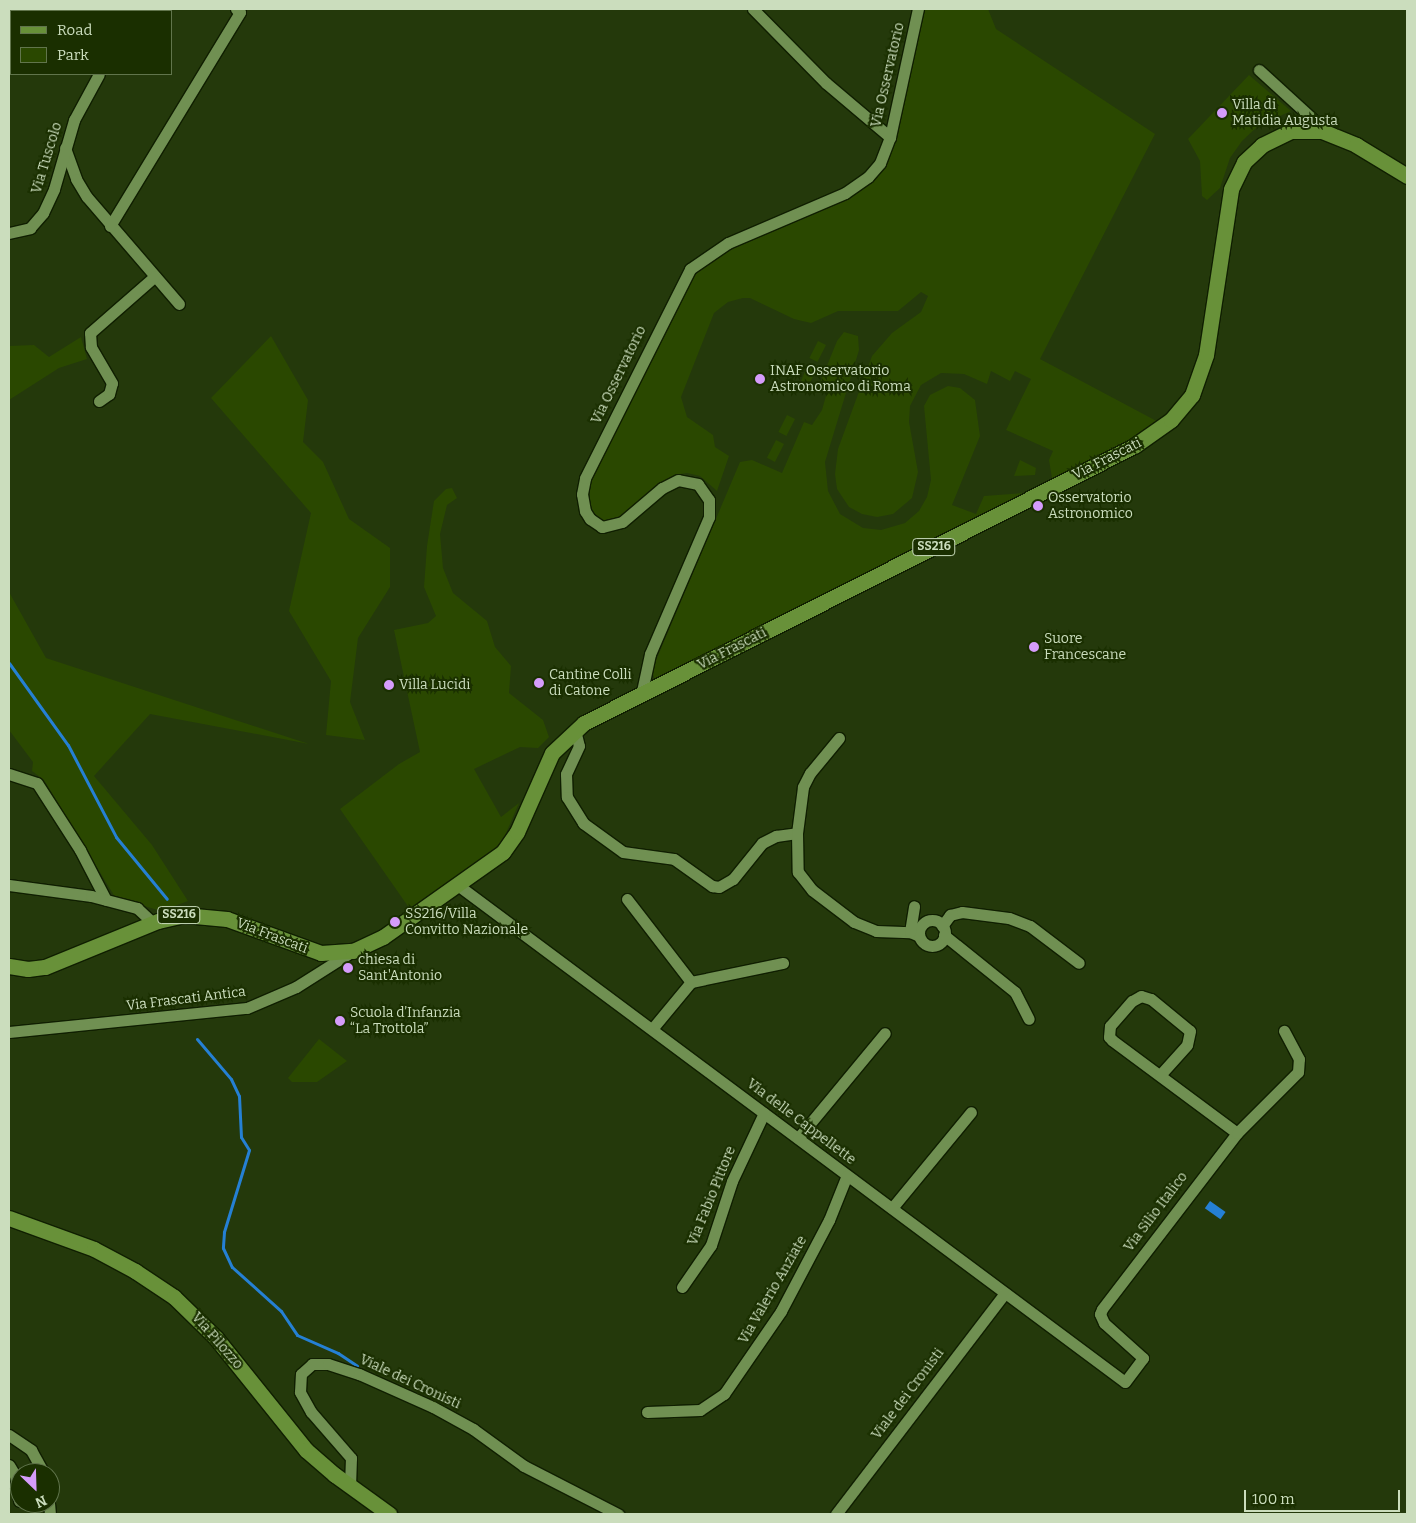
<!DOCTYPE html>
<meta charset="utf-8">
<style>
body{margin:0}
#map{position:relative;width:1416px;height:1523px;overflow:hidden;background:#24390b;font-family:Bitter,serif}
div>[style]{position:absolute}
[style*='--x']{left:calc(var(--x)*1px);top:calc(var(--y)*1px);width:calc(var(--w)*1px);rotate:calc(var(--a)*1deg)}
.green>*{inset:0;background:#2a4800;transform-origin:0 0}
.water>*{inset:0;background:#2580d4;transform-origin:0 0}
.stream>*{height:3px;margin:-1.5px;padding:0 1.5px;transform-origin:1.5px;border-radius:1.5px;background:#2580d4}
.roads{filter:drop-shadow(1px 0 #101f01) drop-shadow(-1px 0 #101f01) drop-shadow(0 1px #101f01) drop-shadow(0 -1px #101f01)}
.minor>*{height:11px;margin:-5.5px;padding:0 5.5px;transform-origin:5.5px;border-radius:5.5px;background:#709052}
.minor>.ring{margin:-5.5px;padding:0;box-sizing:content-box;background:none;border:11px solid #709052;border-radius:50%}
.major>*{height:15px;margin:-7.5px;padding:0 7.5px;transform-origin:7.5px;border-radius:7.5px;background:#689139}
.dots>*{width:14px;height:14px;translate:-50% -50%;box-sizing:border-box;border:2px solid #1a2f00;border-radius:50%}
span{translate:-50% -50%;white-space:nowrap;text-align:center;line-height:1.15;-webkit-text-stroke:4px #1a2f00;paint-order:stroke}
.shield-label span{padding:1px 4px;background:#1a2f00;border:1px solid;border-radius:4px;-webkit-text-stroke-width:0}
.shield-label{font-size:12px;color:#cbddbd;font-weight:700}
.street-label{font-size:14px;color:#cbddbd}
.poi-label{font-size:14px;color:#cbddbd}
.left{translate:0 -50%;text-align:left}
.frame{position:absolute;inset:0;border:10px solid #cbddbd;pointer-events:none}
.legend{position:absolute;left:10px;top:10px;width:162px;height:65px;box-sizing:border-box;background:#1a2f00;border:1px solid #61754c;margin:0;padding:6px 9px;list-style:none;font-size:15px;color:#cbddbd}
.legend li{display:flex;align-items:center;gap:10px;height:25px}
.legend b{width:25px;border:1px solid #61754c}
.north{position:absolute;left:10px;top:1463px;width:50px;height:50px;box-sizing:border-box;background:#1a2f00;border:1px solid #61754c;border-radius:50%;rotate:156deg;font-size:14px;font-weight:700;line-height:20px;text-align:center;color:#cbddbd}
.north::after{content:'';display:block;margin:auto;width:18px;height:22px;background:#d59cfb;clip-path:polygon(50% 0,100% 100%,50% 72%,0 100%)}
.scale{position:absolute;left:1244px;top:1490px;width:156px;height:22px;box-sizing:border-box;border:2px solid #cbddbd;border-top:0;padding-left:6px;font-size:15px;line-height:18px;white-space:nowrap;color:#cbddbd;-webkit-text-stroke:4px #1a2f00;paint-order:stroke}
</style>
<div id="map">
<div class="green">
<div style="clip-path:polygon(925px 9px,988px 9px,996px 29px,1155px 134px,1040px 359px,1164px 425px,1056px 482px,1052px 478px,1049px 460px,1053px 451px,1006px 430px,1031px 379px,1015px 371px,1010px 381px,991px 371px,987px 384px,964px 374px,941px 373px,921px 385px,910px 406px,909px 422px,918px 472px,912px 498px,893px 514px,877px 517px,862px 514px,849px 507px,837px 489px,835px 474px,838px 449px,872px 356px,892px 333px,921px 312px,928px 296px,921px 292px,898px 311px,838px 311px,811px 323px,794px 319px,750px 298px,743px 298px,728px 302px,714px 313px,681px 397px,687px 417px,713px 435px,715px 447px,729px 456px,717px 491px,700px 476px,687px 473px,674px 475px,618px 522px,599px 521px,586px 501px,589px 484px,689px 282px,700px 269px,725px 251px,858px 193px,877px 178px,893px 148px)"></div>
<div style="clip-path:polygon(1249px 75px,1291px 111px,1258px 126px,1242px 141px,1230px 158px,1220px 188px,1207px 200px,1202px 196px,1200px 161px,1188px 139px)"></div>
<div style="clip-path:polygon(844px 332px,858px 336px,859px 350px,825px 462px,828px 491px,840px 514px,863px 528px,881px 530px,905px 523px,919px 511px,927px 497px,931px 480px,924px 406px,930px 395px,948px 386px,960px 388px,975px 400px,980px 436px,952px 505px,976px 514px,984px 496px,1024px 493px,655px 681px,652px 670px,740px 462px,752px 460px,782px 473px,804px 422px,812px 425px,822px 410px,827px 392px,818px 388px,837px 341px)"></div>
<div style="clip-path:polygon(271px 336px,308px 400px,303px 442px,323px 462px,349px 519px,390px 548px,390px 587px,358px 638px,350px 702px,365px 740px,326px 735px,331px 681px,289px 611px,311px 513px,211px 398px)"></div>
<div style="clip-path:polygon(81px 337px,87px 359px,59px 368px,9px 400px,9px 346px,34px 345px,49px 357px)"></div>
<div style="left:818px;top:341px;width:9px;height:19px;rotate:27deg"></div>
<div style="clip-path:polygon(807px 366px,816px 370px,808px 387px,800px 384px)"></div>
<div style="left:787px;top:415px;width:9px;height:19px;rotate:27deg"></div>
<div style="left:776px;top:440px;width:9px;height:20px;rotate:27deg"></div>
<div style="clip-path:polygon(1020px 460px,1036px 468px,1035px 475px,1014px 476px)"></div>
<div style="clip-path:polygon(452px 488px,457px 498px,447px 505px,440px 534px,443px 568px,453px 593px,487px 621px,495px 647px,511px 666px,509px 693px,543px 720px,549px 737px,538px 748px,520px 747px,474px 769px,501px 817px,519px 803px,503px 840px,486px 857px,412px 912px,340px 809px,399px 764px,420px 752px,394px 630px,428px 623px,436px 616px,424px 587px,427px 546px,434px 501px,446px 489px)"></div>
<div style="clip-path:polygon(9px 592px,46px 658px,309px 744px,150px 714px,94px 776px,152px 845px,188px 901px,161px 911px,115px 897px,44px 780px,32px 771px,33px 762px,9px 730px)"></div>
<div style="clip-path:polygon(319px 1039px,347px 1061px,317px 1082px,292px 1082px,288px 1078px)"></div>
</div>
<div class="water">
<div style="left:1210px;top:1201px;width:19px;height:9px;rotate:35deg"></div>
</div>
<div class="stream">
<div style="--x:9;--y:663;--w:101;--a:54.3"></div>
<div style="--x:68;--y:745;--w:104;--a:62.4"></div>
<div style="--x:116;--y:837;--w:80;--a:50.6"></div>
<div style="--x:197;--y:1039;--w:52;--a:49.6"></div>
<div style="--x:231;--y:1079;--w:19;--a:65"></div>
<div style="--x:239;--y:1096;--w:41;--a:87.2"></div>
<div style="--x:241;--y:1137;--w:15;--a:58"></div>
<div style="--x:249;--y:1150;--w:86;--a:107"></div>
<div style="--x:224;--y:1232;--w:16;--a:94"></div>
<div style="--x:223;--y:1248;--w:21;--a:65"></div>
<div style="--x:232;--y:1267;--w:66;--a:41.9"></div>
<div style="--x:281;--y:1311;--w:29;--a:56"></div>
<div style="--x:297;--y:1335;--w:45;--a:23.7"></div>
<div style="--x:338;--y:1353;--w:23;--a:34"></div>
</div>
<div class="roads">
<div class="minor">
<div style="--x:753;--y:9;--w:104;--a:45.4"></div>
<div style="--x:826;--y:83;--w:84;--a:40.2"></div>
<div style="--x:136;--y:11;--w:3;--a:-45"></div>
<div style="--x:1259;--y:70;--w:92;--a:42.4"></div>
<div style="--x:65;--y:148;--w:33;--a:70"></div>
<div style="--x:76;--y:179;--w:21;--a:59"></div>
<div style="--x:87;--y:197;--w:141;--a:49.3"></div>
<div style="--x:110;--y:226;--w:250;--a:-58.7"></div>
<div style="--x:240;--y:12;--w:5;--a:-143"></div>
<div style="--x:9;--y:233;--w:22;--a:-13"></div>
<div style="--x:30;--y:228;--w:20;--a:-49"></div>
<div style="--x:43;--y:213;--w:26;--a:-65"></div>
<div style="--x:54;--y:189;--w:72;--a:-73.8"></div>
<div style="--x:74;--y:120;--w:52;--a:-61.5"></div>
<div style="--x:99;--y:401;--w:12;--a:-35"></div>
<div style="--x:109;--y:394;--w:11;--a:-75"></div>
<div style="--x:112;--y:383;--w:42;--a:-120.3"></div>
<div style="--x:91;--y:347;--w:14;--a:-94"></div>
<div style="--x:90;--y:333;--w:86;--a:-41.2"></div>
<div style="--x:641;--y:696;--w:43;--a:-77.9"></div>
<div style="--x:650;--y:654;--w:149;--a:-66.7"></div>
<div style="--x:709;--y:517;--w:17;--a:-90"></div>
<div style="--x:709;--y:500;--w:19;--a:-125"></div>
<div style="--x:698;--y:484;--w:20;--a:-169"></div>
<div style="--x:678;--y:480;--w:18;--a:153"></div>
<div style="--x:662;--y:488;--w:52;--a:139.6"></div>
<div style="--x:622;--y:522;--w:21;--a:166"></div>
<div style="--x:602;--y:527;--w:14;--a:-146"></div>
<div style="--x:590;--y:519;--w:9;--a:-122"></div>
<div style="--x:585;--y:511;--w:17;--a:-100"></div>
<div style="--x:582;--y:494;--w:16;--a:-79"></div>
<div style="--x:585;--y:478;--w:234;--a:-63.3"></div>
<div style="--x:690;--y:269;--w:46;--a:-34.4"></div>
<div style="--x:728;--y:243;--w:127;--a:-23.1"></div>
<div style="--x:845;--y:193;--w:28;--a:-35"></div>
<div style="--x:868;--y:177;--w:18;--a:-49"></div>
<div style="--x:880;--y:163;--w:28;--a:-69"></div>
<div style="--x:890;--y:137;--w:131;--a:-77.7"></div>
<div style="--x:575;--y:730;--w:16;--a:76"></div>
<div style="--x:579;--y:746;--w:31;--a:115"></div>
<div style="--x:566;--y:774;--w:23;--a:88"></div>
<div style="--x:567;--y:797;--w:31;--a:58"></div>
<div style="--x:583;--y:823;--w:49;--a:35.9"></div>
<div style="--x:623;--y:852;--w:51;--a:7.8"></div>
<div style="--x:674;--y:859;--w:47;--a:35.4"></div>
<div style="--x:712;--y:886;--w:7;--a:8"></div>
<div style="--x:719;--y:887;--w:16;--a:-30"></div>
<div style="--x:733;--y:879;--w:46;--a:-51.1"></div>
<div style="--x:762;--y:843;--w:16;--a:-27"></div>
<div style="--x:776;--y:836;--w:21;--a:-8"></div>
<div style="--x:839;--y:738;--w:45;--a:129.6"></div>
<div style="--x:810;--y:773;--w:16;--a:117"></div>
<div style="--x:803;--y:787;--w:46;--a:97.4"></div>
<div style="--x:797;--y:833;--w:39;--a:89"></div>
<div style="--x:798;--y:872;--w:23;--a:52"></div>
<div style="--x:812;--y:890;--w:53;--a:37.3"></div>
<div style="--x:854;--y:922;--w:24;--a:22"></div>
<div style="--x:876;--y:931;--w:34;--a:2"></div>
<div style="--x:910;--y:932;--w:10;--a:24"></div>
<div style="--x:9;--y:774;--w:29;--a:18"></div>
<div style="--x:37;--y:783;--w:80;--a:57.3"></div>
<div style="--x:80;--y:850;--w:56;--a:62.5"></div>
<div style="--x:9;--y:885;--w:83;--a:7.6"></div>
<div style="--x:91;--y:896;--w:48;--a:14.6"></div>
<div style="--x:137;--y:908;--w:22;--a:43"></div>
<div style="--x:459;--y:886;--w:830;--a:36.68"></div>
<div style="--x:1125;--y:1382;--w:30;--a:-53"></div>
<div style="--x:1143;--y:1358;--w:52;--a:-138.1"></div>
<div style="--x:1104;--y:1323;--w:10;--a:-114"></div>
<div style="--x:1100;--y:1314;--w:5;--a:-68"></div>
<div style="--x:1102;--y:1309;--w:222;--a:-52.5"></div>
<div style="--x:1237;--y:1133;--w:156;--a:-143.4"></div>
<div style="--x:1112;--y:1040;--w:4;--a:-135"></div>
<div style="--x:1109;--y:1037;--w:11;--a:-85"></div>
<div style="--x:1110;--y:1026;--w:33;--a:-49"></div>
<div style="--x:1132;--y:1001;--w:10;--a:-29"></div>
<div style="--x:1141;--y:996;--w:10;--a:17"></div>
<div style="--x:1151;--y:999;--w:50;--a:39.4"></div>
<div style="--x:1190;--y:1031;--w:14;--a:102"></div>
<div style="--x:1187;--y:1045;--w:40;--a:132"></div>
<div style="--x:627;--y:899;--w:105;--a:52.4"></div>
<div class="ring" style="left:919px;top:920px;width:15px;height:15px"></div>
<div style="--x:942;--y:926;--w:14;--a:-54"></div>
<div style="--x:950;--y:915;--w:12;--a:-14"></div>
<div style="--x:962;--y:912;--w:47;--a:7.3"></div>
<div style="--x:1009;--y:918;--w:22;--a:21"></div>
<div style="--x:1030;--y:926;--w:61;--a:37.1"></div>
<div style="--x:910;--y:932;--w:26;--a:-81"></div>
<div style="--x:944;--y:935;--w:91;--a:38.8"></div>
<div style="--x:1015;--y:992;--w:30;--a:63"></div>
<div style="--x:652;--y:1029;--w:61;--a:-50.3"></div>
<div style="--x:691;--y:982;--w:94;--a:-11.7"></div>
<div style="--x:9;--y:1032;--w:239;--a:-5.8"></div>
<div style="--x:247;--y:1008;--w:53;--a:-23.2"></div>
<div style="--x:296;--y:987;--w:67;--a:-32.3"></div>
<div style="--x:1237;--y:1133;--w:86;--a:-45"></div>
<div style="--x:1298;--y:1072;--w:13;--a:-86"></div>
<div style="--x:1299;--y:1059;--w:32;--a:-118"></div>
<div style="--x:798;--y:1138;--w:136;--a:-50.4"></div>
<div style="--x:892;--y:1208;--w:124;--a:-50.5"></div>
<div style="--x:682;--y:1287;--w:51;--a:-55.4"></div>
<div style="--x:711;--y:1245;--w:67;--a:-71.8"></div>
<div style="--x:732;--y:1181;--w:75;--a:-64.8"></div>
<div style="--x:647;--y:1412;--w:53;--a:-2.2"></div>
<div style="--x:700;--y:1410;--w:29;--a:-34"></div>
<div style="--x:724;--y:1394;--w:101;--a:-55.5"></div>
<div style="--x:781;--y:1311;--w:103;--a:-62.2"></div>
<div style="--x:829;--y:1220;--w:48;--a:-68.2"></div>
<div style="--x:9;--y:1435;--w:27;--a:34"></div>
<div style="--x:31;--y:1450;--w:26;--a:61"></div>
<div style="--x:9;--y:1465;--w:12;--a:59"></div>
<div style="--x:15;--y:1475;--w:26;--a:81"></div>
<div style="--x:350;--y:1486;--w:28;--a:-88"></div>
<div style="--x:351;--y:1458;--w:61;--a:-131"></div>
<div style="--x:311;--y:1412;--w:23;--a:-119"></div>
<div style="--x:300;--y:1392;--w:18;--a:-87"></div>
<div style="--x:301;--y:1374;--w:15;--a:-42"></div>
<div style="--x:312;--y:1364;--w:16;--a:0"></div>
<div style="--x:328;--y:1364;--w:33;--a:18"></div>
<div style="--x:359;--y:1374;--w:81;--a:24"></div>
<div style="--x:433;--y:1407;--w:46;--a:28.8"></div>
<div style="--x:473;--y:1429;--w:63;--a:36"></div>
<div style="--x:524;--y:1466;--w:106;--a:27.1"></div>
<div style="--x:49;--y:1503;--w:11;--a:85"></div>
<div style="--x:836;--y:1514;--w:278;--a:-52.6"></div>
</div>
<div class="major">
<div style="--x:9;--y:966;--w:19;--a:9"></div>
<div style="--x:28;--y:969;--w:17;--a:-7"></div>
<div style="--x:45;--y:967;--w:122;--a:-22.2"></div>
<div style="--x:158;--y:921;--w:27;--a:-13"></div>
<div style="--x:184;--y:915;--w:43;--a:5.3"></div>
<div style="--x:227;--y:919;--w:100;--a:19.9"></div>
<div style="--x:321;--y:953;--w:32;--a:-4"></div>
<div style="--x:353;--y:951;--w:33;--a:-25"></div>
<div style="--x:383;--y:937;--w:147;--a:-35.3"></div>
<div style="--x:503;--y:852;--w:24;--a:-55"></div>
<div style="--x:517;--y:832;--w:86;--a:-66.1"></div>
<div style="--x:552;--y:753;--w:44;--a:-43.2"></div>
<div style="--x:584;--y:723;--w:616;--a:-26.73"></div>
<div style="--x:1134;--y:446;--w:45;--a:-35.1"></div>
<div style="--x:1171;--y:420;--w:33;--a:-50"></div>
<div style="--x:1192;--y:395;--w:42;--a:-70.7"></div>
<div style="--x:1206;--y:355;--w:168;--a:-81.4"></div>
<div style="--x:1231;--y:189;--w:30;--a:-64"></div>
<div style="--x:1244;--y:162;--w:25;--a:-43"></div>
<div style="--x:1262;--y:145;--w:32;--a:-26"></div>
<div style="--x:1291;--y:131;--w:31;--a:0"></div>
<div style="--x:1322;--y:131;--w:37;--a:22"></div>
<div style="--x:1356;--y:145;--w:60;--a:31.3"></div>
<div style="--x:9;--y:1218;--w:90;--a:20"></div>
<div style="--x:94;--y:1249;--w:47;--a:28.2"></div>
<div style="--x:135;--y:1271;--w:47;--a:33.7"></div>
<div style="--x:174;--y:1297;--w:59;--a:44.3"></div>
<div style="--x:216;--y:1338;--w:144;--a:51.2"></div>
<div style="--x:306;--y:1450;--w:38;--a:41"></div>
<div style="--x:335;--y:1475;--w:67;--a:35.8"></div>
</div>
</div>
<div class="dots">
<div style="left:1222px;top:113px;background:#d59cfb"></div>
<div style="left:760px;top:379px;background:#d59cfb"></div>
<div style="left:1038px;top:506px;background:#d59cfb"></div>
<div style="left:1034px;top:647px;background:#d59cfb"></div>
<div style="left:539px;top:683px;background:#d59cfb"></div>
<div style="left:389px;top:685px;background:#d59cfb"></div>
<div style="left:395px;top:922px;background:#d59cfb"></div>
<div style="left:348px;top:968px;background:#d59cfb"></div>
<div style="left:340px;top:1021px;background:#d59cfb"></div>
</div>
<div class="shield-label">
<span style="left:934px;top:547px">SS216</span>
<span style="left:179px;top:915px">SS216</span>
</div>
<div class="street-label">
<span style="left:888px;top:75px;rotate:-77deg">Via Osservatorio</span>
<span style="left:47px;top:158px;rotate:-73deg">Via Tuscolo</span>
<span style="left:619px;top:375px;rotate:-64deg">Via Osservatorio</span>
<span style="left:1107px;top:459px;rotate:-27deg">Via Frascati</span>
<span style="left:732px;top:649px;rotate:-27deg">Via Frascati</span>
<span style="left:272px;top:936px;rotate:21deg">Via Frascati</span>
<span style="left:186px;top:999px;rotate:-7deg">Via Frascati Antica</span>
<span style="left:801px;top:1122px;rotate:37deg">Via delle Cappellette</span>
<span style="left:712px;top:1196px;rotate:-68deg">Via Fabio Pittore</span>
<span style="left:1156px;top:1212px;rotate:-53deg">Via Silio Italico</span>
<span style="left:773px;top:1290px;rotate:-60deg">Via Valerio Anziate</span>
<span style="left:217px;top:1341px;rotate:49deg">Via Pilozzo</span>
<span style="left:410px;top:1382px;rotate:25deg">Viale dei Cronisti</span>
<span style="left:908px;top:1394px;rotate:-53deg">Viale dei Cronisti</span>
</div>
<div class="poi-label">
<span class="left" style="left:1232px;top:113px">Villa di<br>Matidia Augusta</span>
<span class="left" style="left:770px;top:379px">INAF Osservatorio<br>Astronomico di Roma</span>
<span class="left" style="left:1048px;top:506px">Osservatorio<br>Astronomico</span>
<span class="left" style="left:1044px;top:647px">Suore<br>Francescane</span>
<span class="left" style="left:549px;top:683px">Cantine Colli<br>di Catone</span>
<span class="left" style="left:399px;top:685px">Villa Lucidi</span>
<span class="left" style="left:405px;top:922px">SS216/Villa<br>Convitto Nazionale</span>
<span class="left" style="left:358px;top:968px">chiesa di<br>Sant'Antonio</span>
<span class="left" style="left:350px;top:1021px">Scuola d’Infanzia<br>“La Trottola”</span>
</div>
<div class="frame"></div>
<ul class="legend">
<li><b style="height:6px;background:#689139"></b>Road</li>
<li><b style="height:14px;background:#2a4800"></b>Park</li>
</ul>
<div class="north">N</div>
<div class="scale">100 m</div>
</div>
